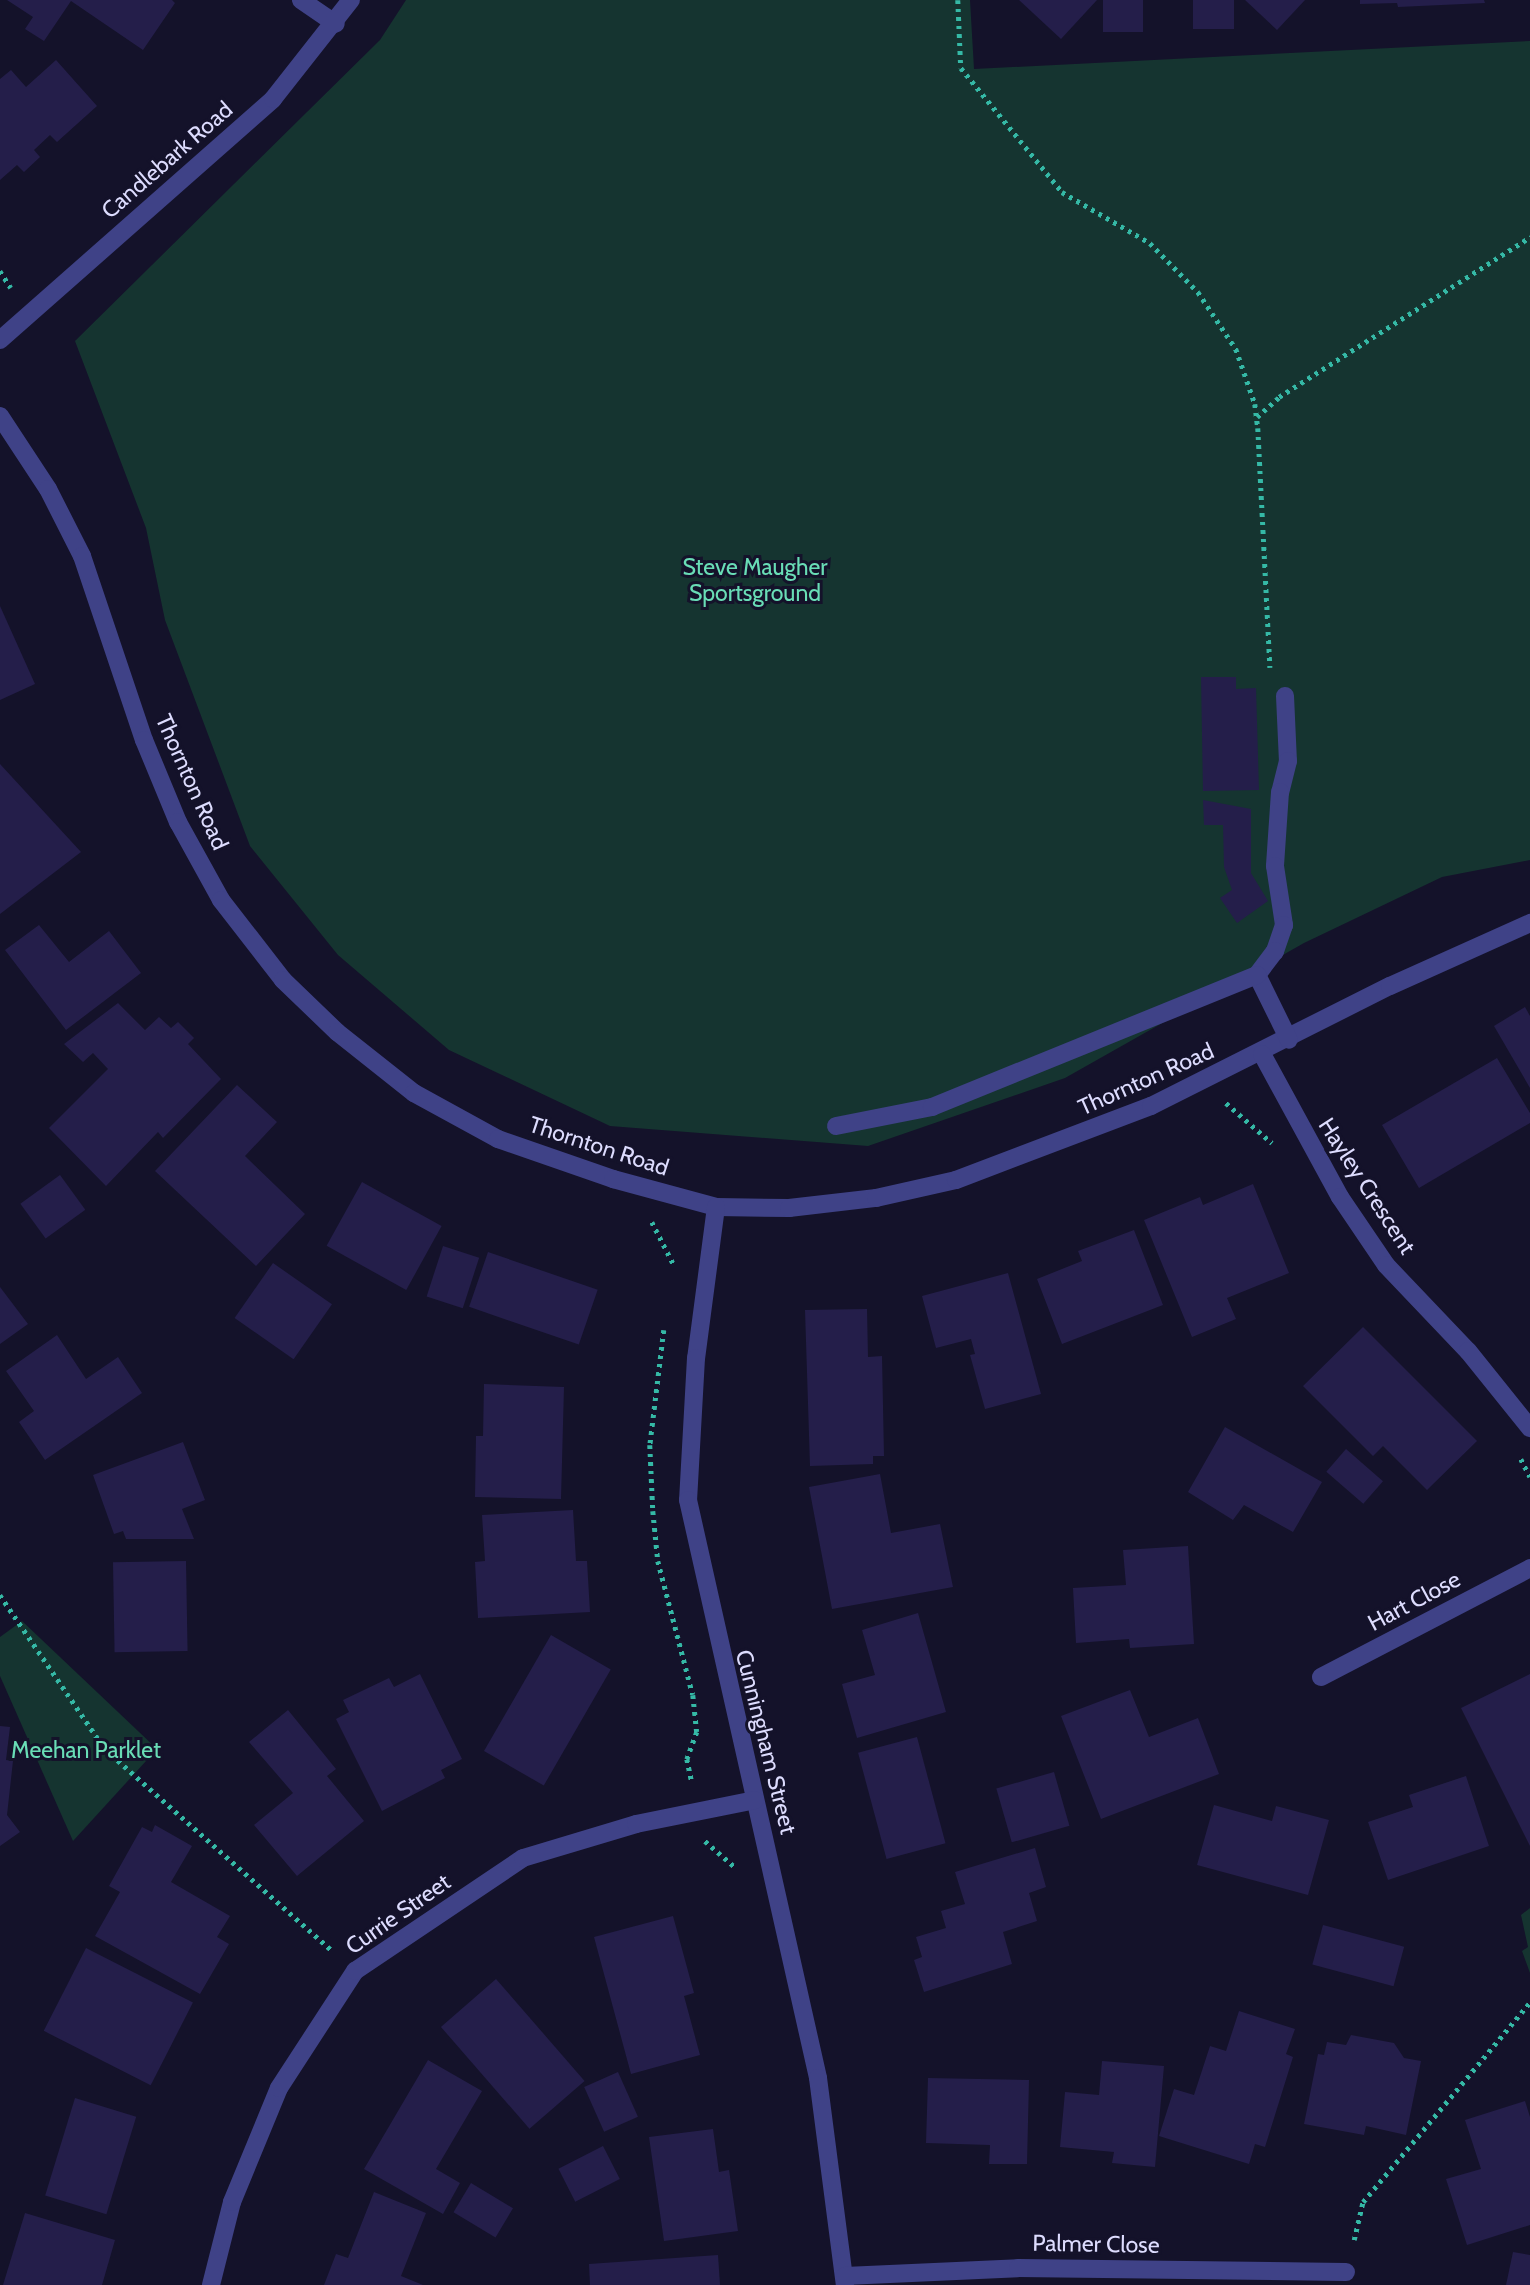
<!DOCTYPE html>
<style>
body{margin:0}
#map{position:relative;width:1530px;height:2285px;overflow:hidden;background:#14122a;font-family:Cabin,sans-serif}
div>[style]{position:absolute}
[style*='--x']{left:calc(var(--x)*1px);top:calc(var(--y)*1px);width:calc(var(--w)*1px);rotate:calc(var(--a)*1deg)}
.green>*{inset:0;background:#153430}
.building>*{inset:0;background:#241e4a;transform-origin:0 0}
.path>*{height:4.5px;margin-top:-2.25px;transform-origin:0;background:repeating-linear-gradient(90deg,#35b9a6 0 3.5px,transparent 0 8.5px)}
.minor>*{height:18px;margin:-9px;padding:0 9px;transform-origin:9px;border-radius:9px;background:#3f4287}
span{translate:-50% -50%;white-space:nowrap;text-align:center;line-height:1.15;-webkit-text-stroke:6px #14122a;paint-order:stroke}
.street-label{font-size:23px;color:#dddcfe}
.park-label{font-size:23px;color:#69ddb6}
</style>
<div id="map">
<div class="green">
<div style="clip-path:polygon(406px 0,970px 0,974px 69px,1530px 41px,1530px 860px,1442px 877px,1304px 943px,1065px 1078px,868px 1146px,610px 1126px,449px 1050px,338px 955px,250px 846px,165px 620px,146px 528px,75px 341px,380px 40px)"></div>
<div style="clip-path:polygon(22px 1621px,157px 1749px,73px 1841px,0 1676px,0 1637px)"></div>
<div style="clip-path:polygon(1530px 1908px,1530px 1973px,1522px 1951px,1528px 1947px,1521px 1915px)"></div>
</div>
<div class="building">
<div style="clip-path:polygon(7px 0,172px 0,175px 3px,143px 50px,71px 1px,44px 41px,25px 29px,33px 17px)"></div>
<div style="clip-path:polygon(1019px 0,1097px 0,1061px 39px)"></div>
<div style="left:1103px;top:0;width:40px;height:32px"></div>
<div style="left:1193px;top:0;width:41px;height:29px"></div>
<div style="clip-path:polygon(1245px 0,1305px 0,1277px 30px)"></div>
<div style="clip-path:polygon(1360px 0,1484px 0,1485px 3px,1398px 7px,1397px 3px,1360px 4px)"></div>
<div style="clip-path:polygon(56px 60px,97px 106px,57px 142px,50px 135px,34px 150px,40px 157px,24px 172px,17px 165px,0 180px,0 79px,11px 70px,26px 87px)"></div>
<div style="clip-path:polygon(0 606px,35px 684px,0 700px)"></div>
<div style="clip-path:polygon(1201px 677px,1236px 677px,1236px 689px,1256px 688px,1259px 790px,1203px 791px)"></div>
<div style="clip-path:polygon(0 764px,81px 852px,0 914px)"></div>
<div style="clip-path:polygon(1203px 800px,1251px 809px,1251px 873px,1268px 901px,1237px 923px,1220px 898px,1232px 890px,1224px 867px,1223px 825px,1204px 825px)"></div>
<div style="clip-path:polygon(39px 925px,69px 962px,109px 931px,141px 973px,66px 1030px,5px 950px)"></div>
<div style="clip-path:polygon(118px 1003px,145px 1030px,159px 1017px,171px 1028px,178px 1022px,194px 1038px,188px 1044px,221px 1079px,163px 1138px,158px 1132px,106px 1186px,49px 1128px,108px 1069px,93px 1053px,83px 1062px,64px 1044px)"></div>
<div style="clip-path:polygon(1525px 1007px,1530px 1016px,1530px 1088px,1494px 1026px)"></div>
<div style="clip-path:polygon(1497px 1058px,1530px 1113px,1530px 1123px,1419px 1188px,1382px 1125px)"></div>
<div style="clip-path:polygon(237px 1085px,277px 1122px,245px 1156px,305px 1214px,256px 1266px,155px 1171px)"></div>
<div style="left:60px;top:1175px;width:43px;height:49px;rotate:54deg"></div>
<div style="left:362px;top:1182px;width:91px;height:73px;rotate:29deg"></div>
<div style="clip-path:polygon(1253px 1184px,1289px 1273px,1227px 1298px,1236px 1319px,1192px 1337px,1144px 1220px,1200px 1197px,1203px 1205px)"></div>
<div style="clip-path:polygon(1134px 1230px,1163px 1305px,1062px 1344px,1037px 1279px,1082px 1261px,1078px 1251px)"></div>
<div style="left:443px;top:1246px;width:38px;height:53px;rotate:18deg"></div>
<div style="left:488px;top:1252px;width:116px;height:58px;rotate:19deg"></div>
<div style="left:273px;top:1263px;width:72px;height:67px;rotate:35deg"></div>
<div style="clip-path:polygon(1008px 1273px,1041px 1394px,985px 1409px,970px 1355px,975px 1354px,971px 1339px,936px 1348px,922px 1296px)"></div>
<div style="clip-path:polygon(0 1287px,28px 1324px,0 1344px)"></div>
<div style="clip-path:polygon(867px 1309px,868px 1357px,882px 1356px,884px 1456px,873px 1456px,873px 1464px,810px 1466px,805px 1310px)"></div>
<div style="clip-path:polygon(1363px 1327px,1477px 1441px,1427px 1490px,1383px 1446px,1373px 1456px,1303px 1386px)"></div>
<div style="clip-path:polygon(57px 1335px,86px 1379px,118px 1357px,142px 1393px,45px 1460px,19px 1422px,34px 1411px,6px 1371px)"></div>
<div style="clip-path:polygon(484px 1384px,564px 1387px,561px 1499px,475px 1497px,476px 1436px,483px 1436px)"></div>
<div style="clip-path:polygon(1225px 1427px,1322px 1482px,1293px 1532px,1244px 1505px,1233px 1520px,1188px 1492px)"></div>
<div style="clip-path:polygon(183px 1442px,205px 1500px,182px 1509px,194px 1539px,126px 1539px,123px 1531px,114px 1534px,93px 1475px)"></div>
<div style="left:1346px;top:1449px;width:49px;height:30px;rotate:41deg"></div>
<div style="clip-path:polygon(880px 1474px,891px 1533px,940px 1524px,953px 1587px,832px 1609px,809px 1487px)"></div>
<div style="clip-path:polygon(573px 1510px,576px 1561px,587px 1561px,590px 1612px,478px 1618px,475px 1562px,485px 1561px,482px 1515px)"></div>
<div style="clip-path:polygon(1188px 1546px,1194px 1644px,1130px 1648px,1129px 1639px,1076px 1643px,1073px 1588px,1126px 1585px,1123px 1550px)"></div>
<div style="left:186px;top:1561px;width:90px;height:73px;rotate:89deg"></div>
<div style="clip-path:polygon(918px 1613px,946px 1712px,857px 1738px,842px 1684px,875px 1675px,862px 1630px)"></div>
<div style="left:551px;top:1635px;width:69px;height:134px;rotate:30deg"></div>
<div style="clip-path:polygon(420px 1674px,462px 1759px,441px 1770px,445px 1778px,382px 1811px,336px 1719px,349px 1712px,343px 1700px,389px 1678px,394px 1687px)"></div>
<div style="clip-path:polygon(1530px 1674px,1530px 1846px,1461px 1708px)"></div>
<div style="clip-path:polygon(1130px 1690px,1149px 1737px,1198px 1718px,1219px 1774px,1101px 1819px,1061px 1716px)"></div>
<div style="clip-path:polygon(288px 1710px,336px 1769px,327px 1776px,364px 1821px,297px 1876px,254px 1825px,293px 1793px,249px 1742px)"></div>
<div style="clip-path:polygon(0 1726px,10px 1727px,6px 1760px,13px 1761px,7px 1815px,20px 1832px,0 1846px)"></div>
<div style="left:917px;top:1737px;width:110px;height:61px;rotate:75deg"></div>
<div style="left:1054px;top:1772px;width:56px;height:60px;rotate:74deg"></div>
<div style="clip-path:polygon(1466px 1776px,1489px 1846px,1388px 1880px,1368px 1822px,1413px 1807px,1409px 1795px)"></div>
<div style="clip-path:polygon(1214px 1805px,1272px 1821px,1276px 1806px,1329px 1820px,1308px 1895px,1197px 1865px)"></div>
<div style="clip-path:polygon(155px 1825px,192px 1846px,171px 1882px,230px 1916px,217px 1937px,229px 1944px,200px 1994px,95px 1936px,120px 1892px,109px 1886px,142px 1827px,152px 1832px)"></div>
<div style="clip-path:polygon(1035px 1848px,1046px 1887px,1029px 1893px,1037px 1921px,1003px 1932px,1012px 1964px,924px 1992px,914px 1960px,922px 1957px,916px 1937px,946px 1928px,941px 1911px,965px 1904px,955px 1872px)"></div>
<div style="clip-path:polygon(673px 1916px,694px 1993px,684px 1996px,700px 2055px,631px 2074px,594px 1937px)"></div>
<div style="left:1323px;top:1925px;width:84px;height:41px;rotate:15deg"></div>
<div style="left:86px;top:1948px;width:120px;height:93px;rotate:27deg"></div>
<div style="left:496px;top:1979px;width:135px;height:73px;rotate:49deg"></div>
<div style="clip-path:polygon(1239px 2011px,1295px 2029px,1286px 2054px,1293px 2057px,1265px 2147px,1255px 2144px,1249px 2164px,1159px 2136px,1174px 2089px,1194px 2095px,1210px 2046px,1226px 2051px)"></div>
<div style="clip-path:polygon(1351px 2035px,1394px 2043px,1404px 2058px,1421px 2061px,1406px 2135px,1366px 2126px,1364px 2135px,1304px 2124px,1318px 2054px,1324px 2055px,1327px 2042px,1346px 2045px)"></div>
<div style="clip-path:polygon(428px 2060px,482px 2091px,436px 2169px,460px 2183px,443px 2214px,364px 2169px)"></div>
<div style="clip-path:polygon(1102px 2061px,1164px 2066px,1155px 2167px,1112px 2163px,1114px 2152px,1060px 2147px,1065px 2092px,1099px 2095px)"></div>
<div style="left:618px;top:2072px;width:49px;height:37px;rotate:66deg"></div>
<div style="clip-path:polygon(928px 2078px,1029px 2080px,1027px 2164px,989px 2164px,990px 2145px,926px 2143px)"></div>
<div style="left:75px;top:2098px;width:64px;height:102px;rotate:17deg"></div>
<div style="clip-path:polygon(1525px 2101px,1530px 2117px,1530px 2225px,1467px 2245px,1446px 2179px,1481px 2169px,1465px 2120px)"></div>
<div style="clip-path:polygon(713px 2129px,719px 2172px,729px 2170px,738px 2231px,664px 2241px,649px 2137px)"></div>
<div style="left:603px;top:2146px;width:37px;height:50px;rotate:63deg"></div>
<div style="left:471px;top:2183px;width:49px;height:34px;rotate:31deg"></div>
<div style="clip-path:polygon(374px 2192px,426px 2213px,401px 2276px,423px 2285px,324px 2285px,336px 2254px,348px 2258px)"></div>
<div style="clip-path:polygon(25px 2213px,115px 2240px,102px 2285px,3px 2285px)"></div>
<div style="clip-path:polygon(1513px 2252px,1530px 2255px,1530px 2285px,1506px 2285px)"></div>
<div style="clip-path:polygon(718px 2255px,720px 2285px,590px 2285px,589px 2264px)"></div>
</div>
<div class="path">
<div style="--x:958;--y:0;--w:68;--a:87.5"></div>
<div style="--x:961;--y:68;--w:160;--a:50.8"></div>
<div style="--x:1062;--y:192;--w:102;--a:30.1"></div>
<div style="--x:1150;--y:243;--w:69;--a:45.6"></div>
<div style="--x:1198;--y:292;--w:69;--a:56.3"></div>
<div style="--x:1236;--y:349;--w:58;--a:70.9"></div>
<div style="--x:1255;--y:404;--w:24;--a:83"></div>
<div style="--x:1258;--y:428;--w:240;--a:87.1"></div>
<div style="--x:0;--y:271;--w:20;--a:57"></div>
<div style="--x:1257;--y:417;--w:30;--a:-42"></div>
<div style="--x:1279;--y:397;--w:298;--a:-32.5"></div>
<div style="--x:1226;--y:1103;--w:61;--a:41"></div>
<div style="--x:652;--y:1222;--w:46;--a:62.9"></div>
<div style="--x:664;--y:1330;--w:116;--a:96.9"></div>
<div style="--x:650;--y:1445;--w:66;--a:87.4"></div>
<div style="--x:653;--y:1511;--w:50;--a:84.3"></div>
<div style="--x:658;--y:1561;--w:138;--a:75.4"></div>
<div style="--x:693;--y:1695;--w:37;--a:84"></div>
<div style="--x:697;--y:1732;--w:29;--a:110"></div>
<div style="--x:687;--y:1759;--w:24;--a:78"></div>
<div style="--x:1521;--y:1459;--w:20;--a:63"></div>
<div style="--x:0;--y:1595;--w:186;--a:55.7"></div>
<div style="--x:105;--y:1749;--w:302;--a:41.6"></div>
<div style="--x:705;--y:1841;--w:38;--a:41"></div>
<div style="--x:1354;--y:2240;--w:39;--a:-77"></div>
<div style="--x:1363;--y:2202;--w:261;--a:-50.1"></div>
</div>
<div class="minor">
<div style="--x:301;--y:0;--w:42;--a:34.4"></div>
<div style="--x:0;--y:340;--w:364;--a:-41.4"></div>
<div style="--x:273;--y:99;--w:126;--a:-51.8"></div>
<div style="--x:0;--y:416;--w:87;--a:56.7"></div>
<div style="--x:48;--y:489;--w:75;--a:63.1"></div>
<div style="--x:82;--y:556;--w:194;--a:71.4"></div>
<div style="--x:144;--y:740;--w:89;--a:67.5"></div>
<div style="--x:178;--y:822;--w:89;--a:61.1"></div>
<div style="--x:221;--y:900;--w:101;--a:52.2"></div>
<div style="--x:283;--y:980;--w:75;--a:43.9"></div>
<div style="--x:337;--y:1032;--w:98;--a:38.4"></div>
<div style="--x:414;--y:1093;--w:96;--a:28.7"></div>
<div style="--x:498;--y:1139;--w:122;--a:19.2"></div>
<div style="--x:613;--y:1179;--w:107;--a:15.2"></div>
<div style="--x:716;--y:1207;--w:73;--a:0.8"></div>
<div style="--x:789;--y:1208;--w:88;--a:-6.6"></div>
<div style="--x:876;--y:1198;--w:82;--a:-12.7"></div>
<div style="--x:956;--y:1180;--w:209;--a:-20.8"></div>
<div style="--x:1151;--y:1106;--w:267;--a:-26.7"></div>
<div style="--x:1390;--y:986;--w:154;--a:-24.2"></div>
<div style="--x:1285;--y:696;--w:65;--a:87.4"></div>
<div style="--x:1288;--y:761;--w:32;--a:104"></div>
<div style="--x:1280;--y:792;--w:74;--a:93.9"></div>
<div style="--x:1275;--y:866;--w:60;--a:81.3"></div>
<div style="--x:1284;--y:925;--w:28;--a:109"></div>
<div style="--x:1275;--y:951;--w:30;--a:127"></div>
<div style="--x:1257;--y:975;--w:72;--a:63.8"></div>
<div style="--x:1262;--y:1054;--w:163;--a:61.4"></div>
<div style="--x:1340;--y:1197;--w:82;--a:55.9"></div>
<div style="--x:1386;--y:1265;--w:119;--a:46.4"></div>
<div style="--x:1468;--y:1351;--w:99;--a:51.2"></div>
<div style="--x:836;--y:1126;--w:98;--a:-11.2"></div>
<div style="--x:932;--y:1107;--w:351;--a:-22.1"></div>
<div style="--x:716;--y:1207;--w:152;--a:97.5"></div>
<div style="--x:696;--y:1358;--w:142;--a:93.2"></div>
<div style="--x:688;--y:1500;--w:592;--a:77.32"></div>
<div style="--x:818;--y:2078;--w:209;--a:82.6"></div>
<div style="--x:1321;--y:1677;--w:236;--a:-27.5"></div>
<div style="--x:845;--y:2276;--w:173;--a:-2.6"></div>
<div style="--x:1018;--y:2268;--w:328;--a:0.7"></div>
<div style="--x:211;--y:2285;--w:86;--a:-75.8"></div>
<div style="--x:232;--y:2202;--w:123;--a:-67.6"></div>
<div style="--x:279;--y:2088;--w:140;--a:-57"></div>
<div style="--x:355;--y:1971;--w:202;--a:-33.9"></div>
<div style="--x:523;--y:1858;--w:118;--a:-16.7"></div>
<div style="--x:636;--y:1824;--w:121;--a:-11.4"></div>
</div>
<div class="street-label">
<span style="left:167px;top:160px;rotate:-41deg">Candlebark Road</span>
<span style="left:192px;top:782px;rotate:66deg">Thornton Road</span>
<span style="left:1146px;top:1079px;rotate:-24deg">Thornton Road</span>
<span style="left:599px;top:1146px;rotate:18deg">Thornton Road</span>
<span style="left:1367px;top:1186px;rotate:57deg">Hayley Crescent</span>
<span style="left:1414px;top:1601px;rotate:-28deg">Hart Close</span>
<span style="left:766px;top:1742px;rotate:76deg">Cunningham Street</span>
<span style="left:398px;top:1914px;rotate:-35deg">Currie Street</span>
<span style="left:1096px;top:2244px;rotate:1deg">Palmer Close</span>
</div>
<div class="park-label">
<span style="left:755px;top:580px">Steve Maugher<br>Sportsground</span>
<span style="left:86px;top:1750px">Meehan Parklet</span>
</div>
</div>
